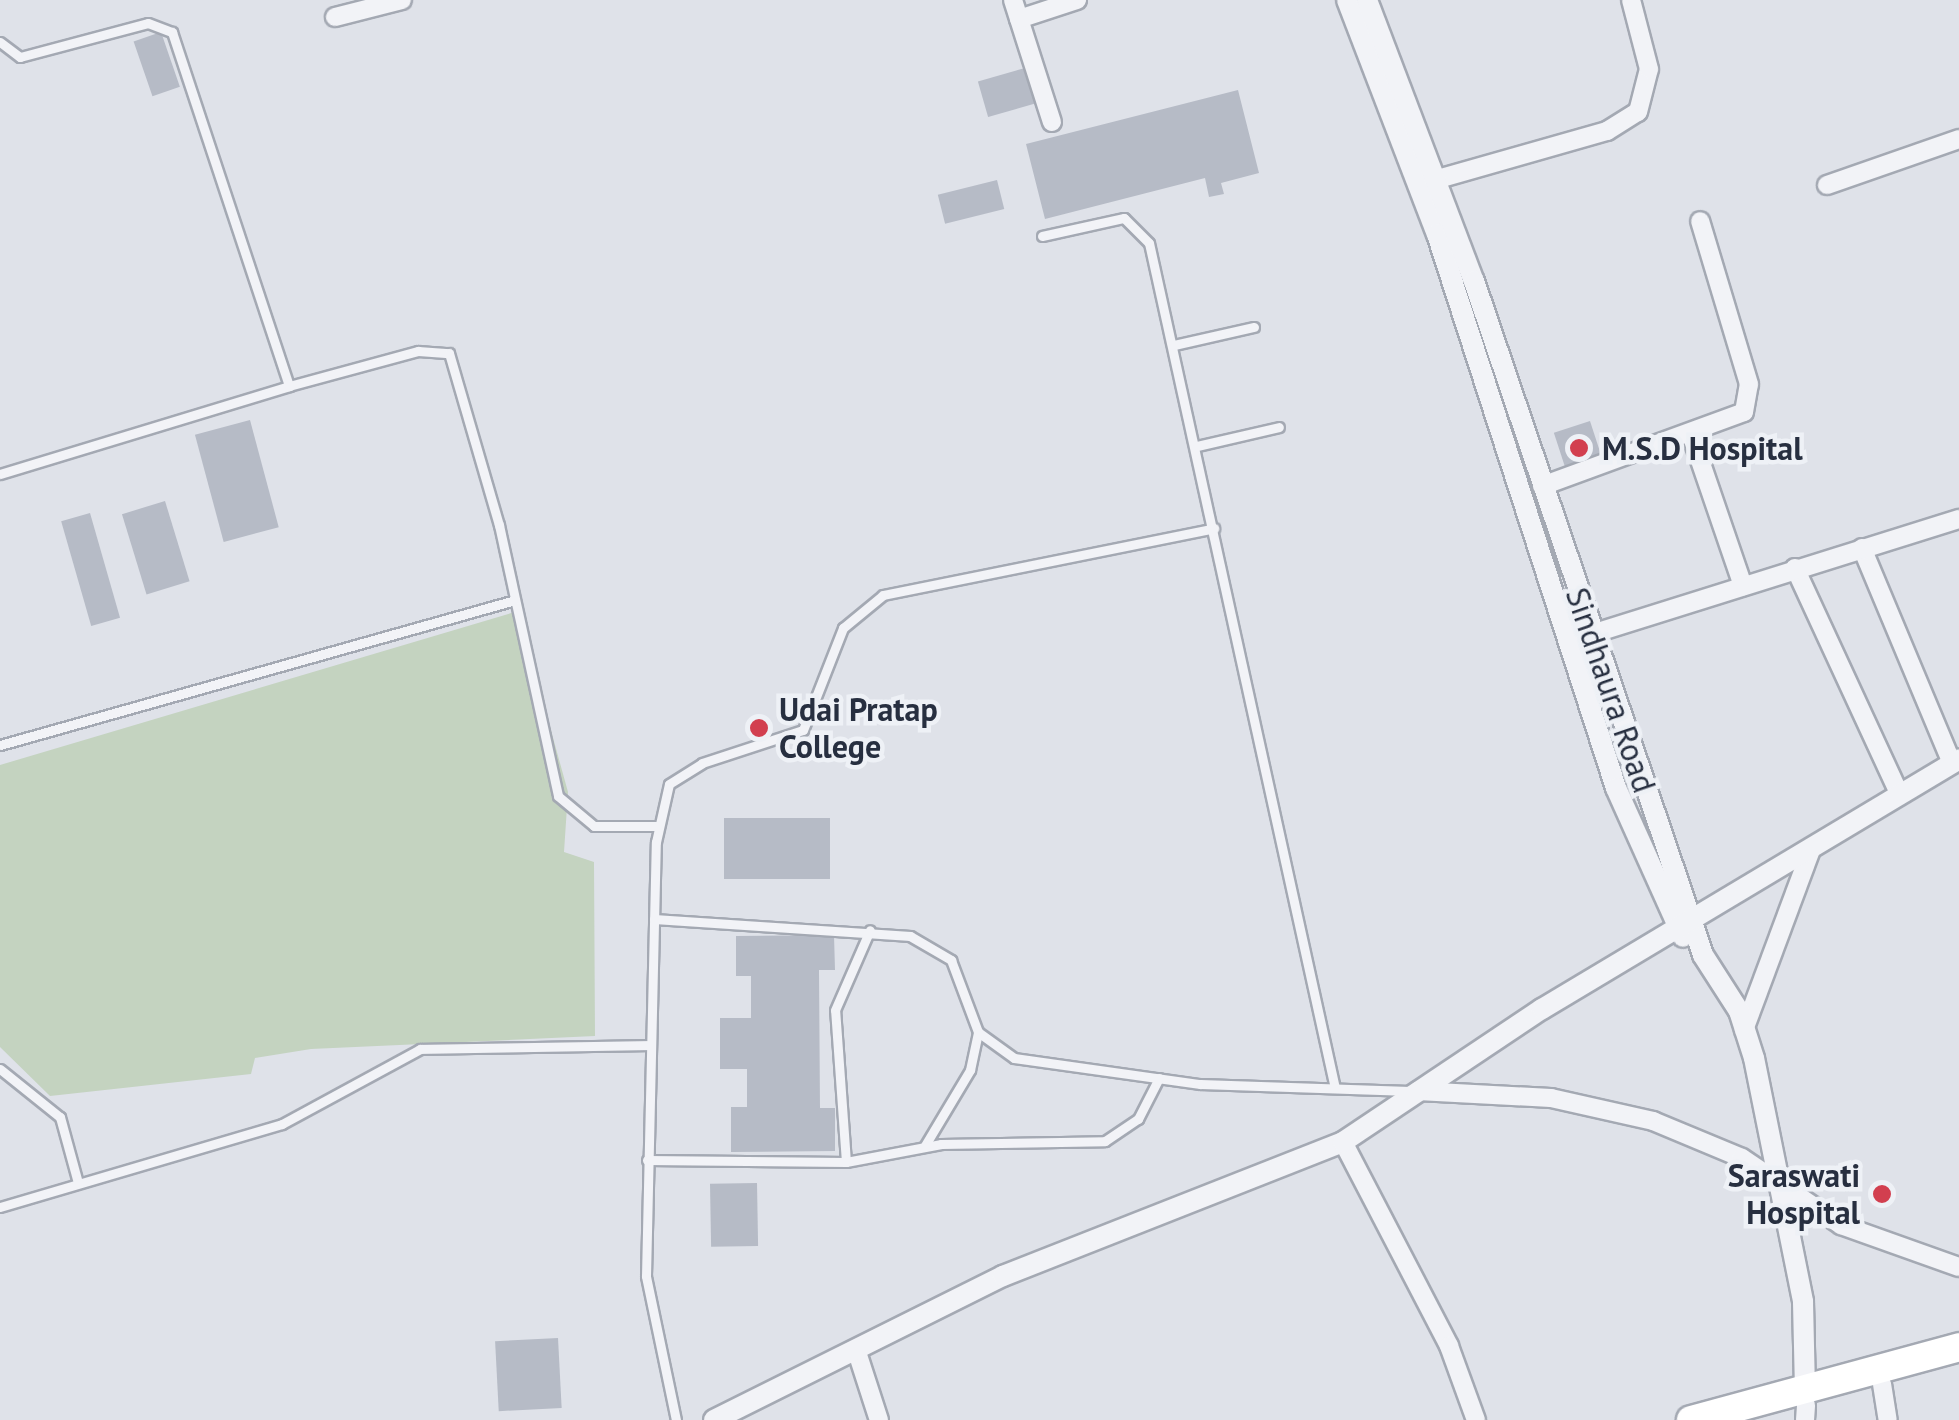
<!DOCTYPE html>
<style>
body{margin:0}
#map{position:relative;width:1959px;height:1420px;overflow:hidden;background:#dfe2e9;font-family:"PT Sans",sans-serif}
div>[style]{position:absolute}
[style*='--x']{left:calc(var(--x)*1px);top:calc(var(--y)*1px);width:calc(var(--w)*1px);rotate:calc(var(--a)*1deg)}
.green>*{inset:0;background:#c4d3c0}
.building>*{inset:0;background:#b6bbc6;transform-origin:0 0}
.roads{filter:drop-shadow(2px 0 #a4a9b3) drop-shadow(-2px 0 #a4a9b3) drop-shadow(0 2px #a4a9b3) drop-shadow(0 -2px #a4a9b3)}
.service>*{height:9px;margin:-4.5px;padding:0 4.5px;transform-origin:4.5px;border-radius:4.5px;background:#f2f3f7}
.minor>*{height:18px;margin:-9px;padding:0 9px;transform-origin:9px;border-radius:9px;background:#f2f3f7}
.tertiary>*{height:20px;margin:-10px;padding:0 10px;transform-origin:10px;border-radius:10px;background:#f2f3f7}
.trunk>*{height:28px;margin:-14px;padding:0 14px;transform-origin:14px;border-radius:14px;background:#fff}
.dots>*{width:28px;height:28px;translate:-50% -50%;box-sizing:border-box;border:5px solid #eef1f6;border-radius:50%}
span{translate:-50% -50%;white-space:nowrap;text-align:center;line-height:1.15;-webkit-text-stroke:9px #eef1f6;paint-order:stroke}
.poi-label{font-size:32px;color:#272f40;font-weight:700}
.left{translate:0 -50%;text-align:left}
.right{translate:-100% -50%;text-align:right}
.street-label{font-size:32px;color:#272f40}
</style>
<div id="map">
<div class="green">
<div style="clip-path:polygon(518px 611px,568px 792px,564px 852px,594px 862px,595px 1036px,311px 1049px,255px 1058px,251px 1074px,50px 1096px,0 1047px,0 765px)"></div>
</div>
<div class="building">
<div style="left:161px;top:32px;width:58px;height:29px;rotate:71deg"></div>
<div style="left:1025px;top:68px;width:37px;height:49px;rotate:74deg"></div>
<div style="clip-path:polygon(1238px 90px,1259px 173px,1221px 183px,1224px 194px,1209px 197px,1205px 178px,1045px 219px,1026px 144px)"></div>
<div style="left:997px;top:180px;width:30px;height:61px;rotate:76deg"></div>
<div style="left:250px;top:420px;width:111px;height:57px;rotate:75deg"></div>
<div style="left:1590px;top:421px;width:44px;height:38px;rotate:72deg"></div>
<div style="left:165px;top:501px;width:84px;height:45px;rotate:73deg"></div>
<div style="left:90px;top:513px;width:109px;height:30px;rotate:74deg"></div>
<div style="left:830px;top:818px;width:61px;height:106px;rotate:90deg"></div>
<div style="clip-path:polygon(834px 935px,835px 970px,819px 970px,820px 1108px,835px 1108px,835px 1151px,731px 1152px,731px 1107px,747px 1107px,747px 1069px,720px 1069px,720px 1018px,751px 1018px,751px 976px,736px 976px,736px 936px)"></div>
<div style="left:757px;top:1183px;width:63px;height:47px;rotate:89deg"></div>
<div style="left:558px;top:1338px;width:70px;height:63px;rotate:87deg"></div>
</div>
<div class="roads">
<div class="service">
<div style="--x:0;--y:42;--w:25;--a:37"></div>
<div style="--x:20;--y:57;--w:132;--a:-14.9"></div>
<div style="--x:148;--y:23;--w:26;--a:21"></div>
<div style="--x:172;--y:32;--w:373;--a:71.7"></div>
<div style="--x:1042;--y:236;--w:84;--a:-12.4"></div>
<div style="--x:1124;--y:218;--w:35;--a:45"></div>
<div style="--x:1149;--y:243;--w:865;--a:77.59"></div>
<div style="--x:1174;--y:345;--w:82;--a:-12.7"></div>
<div style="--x:1197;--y:446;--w:84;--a:-13"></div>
<div style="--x:0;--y:474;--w:302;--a:-16.9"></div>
<div style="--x:289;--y:386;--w:134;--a:-15.2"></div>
<div style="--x:418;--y:351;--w:31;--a:4"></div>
<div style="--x:449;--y:353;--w:179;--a:73.8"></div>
<div style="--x:499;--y:525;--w:277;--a:77.7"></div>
<div style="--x:558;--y:796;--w:47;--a:39.8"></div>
<div style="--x:594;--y:826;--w:64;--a:0"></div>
<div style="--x:0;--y:745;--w:535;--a:-15.72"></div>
<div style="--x:654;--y:919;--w:257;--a:3.8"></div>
<div style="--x:910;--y:936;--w:48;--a:30.3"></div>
<div style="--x:951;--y:960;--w:77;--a:69.4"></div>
<div style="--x:978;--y:1032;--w:44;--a:35.8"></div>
<div style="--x:1014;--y:1058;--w:188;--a:8"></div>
<div style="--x:1200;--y:1084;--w:210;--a:1.9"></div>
<div style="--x:0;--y:1069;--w:77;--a:38.7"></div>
<div style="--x:60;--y:1117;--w:68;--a:74.7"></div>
<div style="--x:924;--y:1147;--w:90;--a:-59.1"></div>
<div style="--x:970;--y:1070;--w:39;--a:-78"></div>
<div style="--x:647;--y:1160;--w:199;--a:0.6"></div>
<div style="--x:846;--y:1162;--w:97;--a:-10.7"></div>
<div style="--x:941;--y:1144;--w:164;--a:-1"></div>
<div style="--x:1105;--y:1141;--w:40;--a:-34"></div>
<div style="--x:1138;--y:1119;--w:46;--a:-62.9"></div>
<div style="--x:846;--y:1162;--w:152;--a:-94.1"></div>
<div style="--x:835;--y:1010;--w:87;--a:-66.4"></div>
<div style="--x:0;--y:1207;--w:294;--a:-16.4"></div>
<div style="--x:282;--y:1124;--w:157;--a:-28.5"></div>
<div style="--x:420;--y:1049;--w:228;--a:-1"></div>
<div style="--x:676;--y:1420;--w:147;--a:-101.8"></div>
<div style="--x:646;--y:1276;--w:434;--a:-88.7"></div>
<div style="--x:656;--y:842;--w:59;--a:-77.4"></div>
<div style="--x:669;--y:784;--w:39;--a:-32"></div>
<div style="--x:702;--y:763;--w:106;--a:-18.1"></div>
<div style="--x:803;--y:730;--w:110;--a:-68.6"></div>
<div style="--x:843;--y:628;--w:52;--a:-39.5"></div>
<div style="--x:883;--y:595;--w:338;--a:-11.4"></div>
</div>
<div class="minor">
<div style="--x:1013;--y:0;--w:128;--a:72.3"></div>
<div style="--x:335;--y:17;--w:69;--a:-14.2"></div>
<div style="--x:1019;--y:19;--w:61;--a:-18.1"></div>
<div style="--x:1438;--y:179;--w:176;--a:-15.9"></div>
<div style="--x:1607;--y:131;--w:36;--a:-32"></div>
<div style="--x:1638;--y:112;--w:44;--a:-75.7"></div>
<div style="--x:1649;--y:69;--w:71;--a:-104.6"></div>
<div style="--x:1827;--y:185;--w:140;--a:-19.2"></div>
<div style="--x:1691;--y:434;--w:161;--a:71.1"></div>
<div style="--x:1542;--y:486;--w:215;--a:-20.1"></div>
<div style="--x:1744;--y:412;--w:28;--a:-80"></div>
<div style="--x:1749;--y:384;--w:170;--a:-106.7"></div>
<div style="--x:1862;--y:548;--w:233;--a:67.3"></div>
<div style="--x:1795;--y:568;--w:250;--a:65.2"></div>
<div style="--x:1592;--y:634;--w:385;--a:-17.4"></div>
<div style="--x:1744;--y:1030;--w:192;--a:-69.6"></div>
<div style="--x:1418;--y:1091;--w:133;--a:3"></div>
<div style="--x:1551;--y:1098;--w:105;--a:12.7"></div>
<div style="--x:1653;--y:1121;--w:96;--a:22.6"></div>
<div style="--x:1742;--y:1158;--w:120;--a:34.1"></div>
<div style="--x:1841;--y:1225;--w:125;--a:19.6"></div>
<div style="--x:1343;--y:1142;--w:230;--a:62.5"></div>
<div style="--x:1449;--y:1346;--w:79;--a:70"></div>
<div style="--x:856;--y:1349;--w:75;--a:72.1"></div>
<div style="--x:1882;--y:1384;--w:36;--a:81"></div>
<div style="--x:1805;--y:1420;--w:15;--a:-86"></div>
</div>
<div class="tertiary">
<div style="--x:1347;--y:0;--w:251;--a:69"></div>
<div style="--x:1437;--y:234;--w:582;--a:72.09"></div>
<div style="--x:1616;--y:788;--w:163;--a:65.8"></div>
<div style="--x:1367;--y:0;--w:301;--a:69.2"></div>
<div style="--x:1474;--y:281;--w:712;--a:71.23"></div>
<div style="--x:1703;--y:955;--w:67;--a:57.3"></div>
<div style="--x:1739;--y:1011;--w:49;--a:72.3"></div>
<div style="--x:1754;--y:1058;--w:249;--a:78.6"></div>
<div style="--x:1803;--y:1302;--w:86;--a:88.7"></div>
<div style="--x:714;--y:1420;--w:323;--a:-26.5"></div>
<div style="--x:1003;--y:1276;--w:365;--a:-21.5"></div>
<div style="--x:1343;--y:1142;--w:239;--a:-33.8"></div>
<div style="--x:1542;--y:1009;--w:486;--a:-30.9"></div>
</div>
<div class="trunk">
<div style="--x:1691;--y:1420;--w:278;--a:-15.2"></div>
</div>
</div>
<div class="dots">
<div style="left:1579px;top:448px;background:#d23f4f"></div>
<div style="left:759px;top:728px;background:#d23f4f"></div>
<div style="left:1882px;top:1194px;background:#d23f4f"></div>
</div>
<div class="poi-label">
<span class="left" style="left:1602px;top:448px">M.S.D Hospital</span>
<span class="left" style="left:779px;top:728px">Udai Pratap<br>College</span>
<span class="right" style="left:1860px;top:1194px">Saraswati<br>Hospital</span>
</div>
<div class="street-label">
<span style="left:1611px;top:690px;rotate:71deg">Sindhaura Road</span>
</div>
</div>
